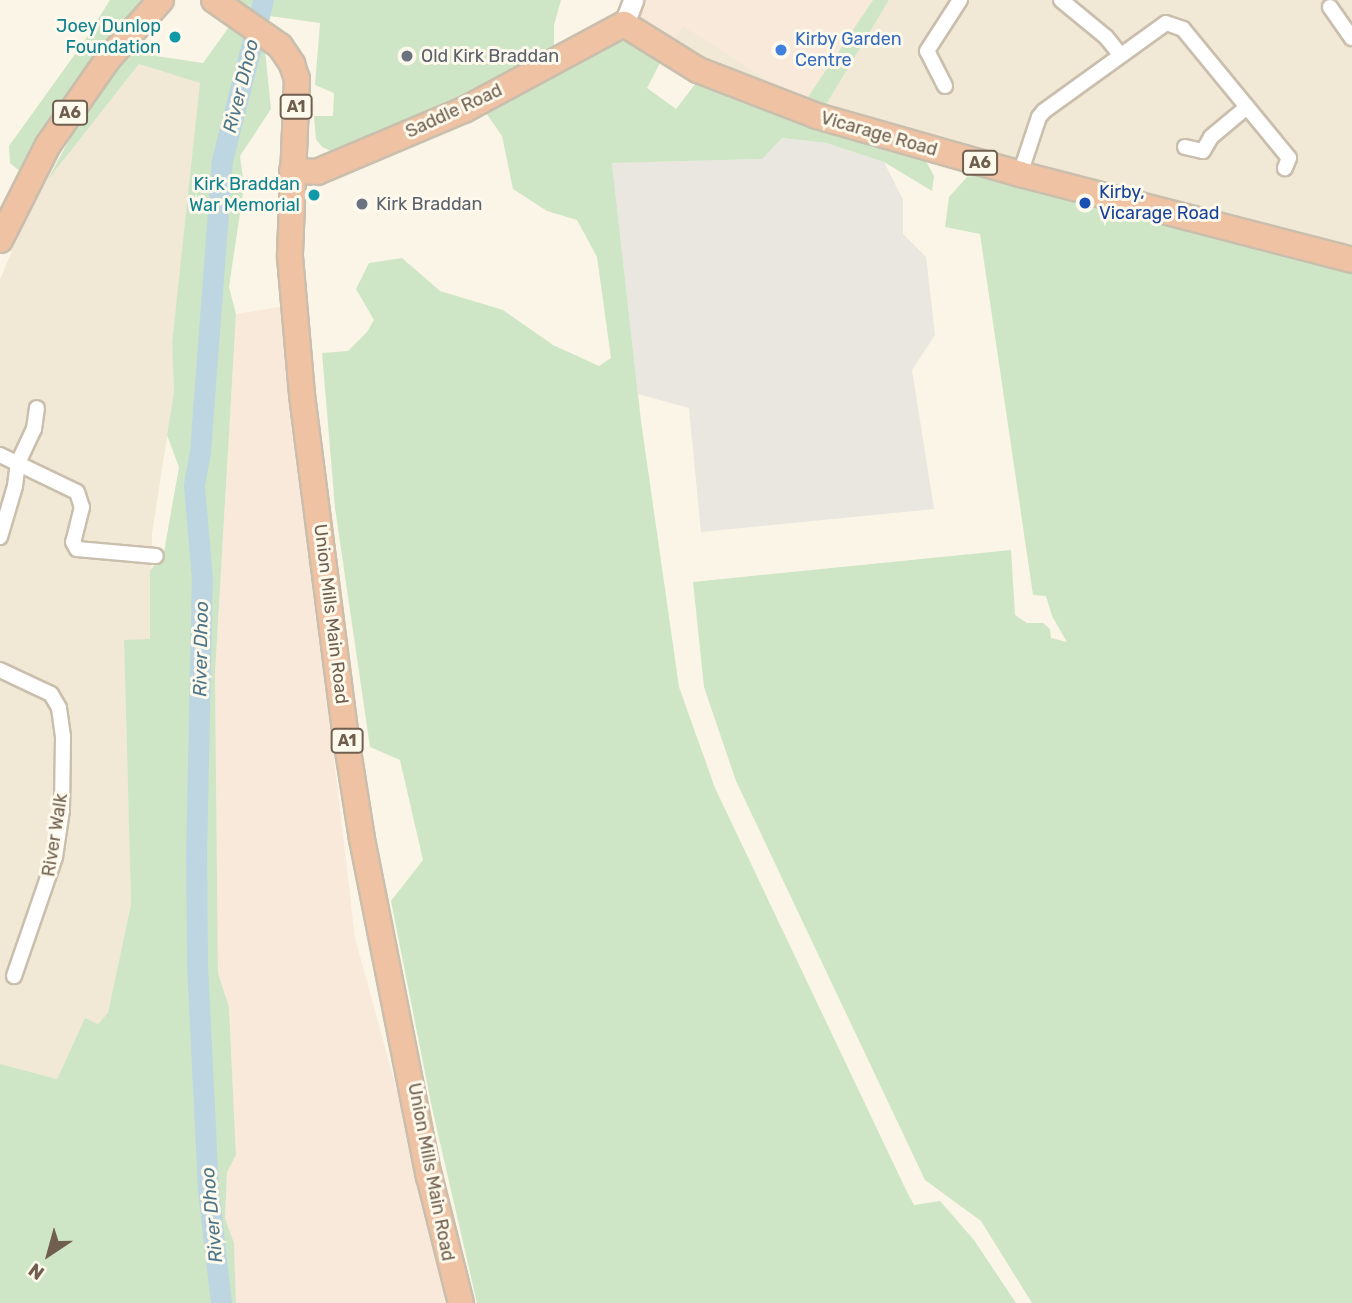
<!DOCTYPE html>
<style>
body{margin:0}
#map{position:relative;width:1352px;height:1303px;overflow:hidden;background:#faf5e6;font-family:Rubik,sans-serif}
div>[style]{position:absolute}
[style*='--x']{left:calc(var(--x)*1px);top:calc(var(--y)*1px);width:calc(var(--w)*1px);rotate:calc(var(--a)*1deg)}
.residential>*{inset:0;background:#f1e8d5}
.commercial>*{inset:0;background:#f9e9db}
.industrial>*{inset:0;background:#eae6e0}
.green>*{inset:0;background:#cee6c6}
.river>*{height:21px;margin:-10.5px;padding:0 10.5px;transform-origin:10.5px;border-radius:10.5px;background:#bdd6e1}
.roads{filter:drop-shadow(2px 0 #cabead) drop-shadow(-2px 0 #cabead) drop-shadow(0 2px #cabead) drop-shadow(0 -2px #cabead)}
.street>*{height:14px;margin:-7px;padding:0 7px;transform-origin:7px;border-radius:7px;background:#fff}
.secondary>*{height:19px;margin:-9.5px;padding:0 9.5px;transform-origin:9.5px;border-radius:9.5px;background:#fff}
.highway>*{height:24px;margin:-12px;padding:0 12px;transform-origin:12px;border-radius:12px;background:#eec2a3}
.dots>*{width:19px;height:19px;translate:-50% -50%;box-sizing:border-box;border:4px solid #fdf9ec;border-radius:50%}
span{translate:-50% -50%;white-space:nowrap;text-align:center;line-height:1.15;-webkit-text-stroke:6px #fdf9ec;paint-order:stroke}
.shield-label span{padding:2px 5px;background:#fdf9ec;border:2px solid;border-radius:5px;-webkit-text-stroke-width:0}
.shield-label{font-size:16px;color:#705f4e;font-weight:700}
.culture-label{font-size:18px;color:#0d838f}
.right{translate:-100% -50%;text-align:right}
.shop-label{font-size:18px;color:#366cbe}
.left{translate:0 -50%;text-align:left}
.worship-label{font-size:18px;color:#5b616d}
.street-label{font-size:18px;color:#705f4e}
.transit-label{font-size:18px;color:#164399}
.water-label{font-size:19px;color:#4d7588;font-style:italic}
.north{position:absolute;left:14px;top:1219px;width:70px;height:70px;-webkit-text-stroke:5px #fdf9ec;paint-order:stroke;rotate:216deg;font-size:19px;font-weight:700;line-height:28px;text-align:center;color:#705f4e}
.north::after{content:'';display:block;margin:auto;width:24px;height:32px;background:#705f4e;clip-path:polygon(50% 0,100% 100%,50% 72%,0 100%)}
</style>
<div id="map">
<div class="residential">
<div style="clip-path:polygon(889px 0,1352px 0,1352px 246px,919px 138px,824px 108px)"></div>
<div style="clip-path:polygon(682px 25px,768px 80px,761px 90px,670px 46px)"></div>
<div style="clip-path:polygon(139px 64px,201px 83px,172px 343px,174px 392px,152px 533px,150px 640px,124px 641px,131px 903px,108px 1014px,98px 1024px,85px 1018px,57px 1079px,0 1064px,0 280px,23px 223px,47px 181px)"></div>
</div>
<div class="commercial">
<div style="clip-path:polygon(645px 0,873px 0,804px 103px,761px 90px,768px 80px,683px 26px,670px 46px,638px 25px,636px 13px)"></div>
<div style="clip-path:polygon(292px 305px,314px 589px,355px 938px,455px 1303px,236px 1303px,234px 1243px,225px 1218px,227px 1172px,236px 1154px,229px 1007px,218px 973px,215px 674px,236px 314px)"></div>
</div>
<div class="industrial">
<div style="clip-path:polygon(781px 138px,826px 143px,884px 162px,903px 200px,903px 234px,926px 257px,935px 335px,912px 370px,934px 509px,701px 532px,689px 408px,638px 394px,612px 163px,761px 159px)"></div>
</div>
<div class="green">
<div style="clip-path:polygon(110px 0,147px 0,22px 173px,10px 163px,9px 146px,83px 43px)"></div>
<div style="clip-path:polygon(225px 0,561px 0,554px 25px,554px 49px,459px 106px,344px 151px,331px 151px,322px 147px,316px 139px,314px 116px,333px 116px,334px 93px,315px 85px,320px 23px,242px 12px)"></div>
<div style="clip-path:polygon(873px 0,889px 0,824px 108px,804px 103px)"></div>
<div style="clip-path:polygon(229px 27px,265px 50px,271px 109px,240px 156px,244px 186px,229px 287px,236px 314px,215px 674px,218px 973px,229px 1007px,236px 1155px,227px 1172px,225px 1218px,234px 1243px,236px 1303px,0 1303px,0 1064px,57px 1079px,85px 1018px,98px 1024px,108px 1013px,131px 904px,124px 640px,150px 639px,150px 571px,164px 552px,179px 467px,167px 435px,174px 392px,172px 343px,200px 83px,139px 64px,47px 181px,80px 120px,139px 41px,156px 56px,203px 63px)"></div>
<div style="clip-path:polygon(626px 40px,660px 63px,647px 88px,676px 109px,699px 79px,916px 154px,927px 163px,934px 176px,932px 191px,884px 162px,826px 143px,782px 138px,762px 159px,612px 163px,641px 421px,679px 687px,715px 788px,907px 1192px,914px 1205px,940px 1201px,974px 1240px,1016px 1303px,477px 1303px,432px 1108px,391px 901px,423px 860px,400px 760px,370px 747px,335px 508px,322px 353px,348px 351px,367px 332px,374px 320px,356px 289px,369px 263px,402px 258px,440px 291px,503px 310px,553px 345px,599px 366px,611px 358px,597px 257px,577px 220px,547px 211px,513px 189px,502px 136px,484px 110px,597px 46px)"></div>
<div style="clip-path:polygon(980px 174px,1352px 272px,1352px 1303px,1032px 1303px,981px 1221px,925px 1180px,736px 781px,704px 687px,693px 582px,1011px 550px,1015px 615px,1027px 623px,1043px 623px,1050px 629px,1051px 638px,1067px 642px,1052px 616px,1046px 596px,1033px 595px,980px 234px,945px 227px,949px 197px,967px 177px)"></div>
</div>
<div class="river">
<div style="--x:221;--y:1303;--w:115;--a:-96.5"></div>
<div style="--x:208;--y:1189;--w:227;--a:-92.8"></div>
<div style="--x:197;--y:962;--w:105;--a:-90.5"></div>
<div style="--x:196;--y:857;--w:278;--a:-88.8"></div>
<div style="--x:202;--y:579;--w:94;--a:-94.9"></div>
<div style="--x:194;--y:485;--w:35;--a:-80"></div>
<div style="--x:200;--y:451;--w:292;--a:-85.7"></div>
<div style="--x:222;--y:160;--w:165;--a:-75.6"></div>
</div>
<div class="roads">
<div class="street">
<div style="--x:1061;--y:0;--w:58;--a:39.4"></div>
<div style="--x:1106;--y:37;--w:22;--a:51"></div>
<div style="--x:1330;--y:7;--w:38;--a:55"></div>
<div style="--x:945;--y:86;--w:39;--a:-117"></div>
<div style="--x:927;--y:51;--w:61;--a:-57.1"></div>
<div style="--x:1185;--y:147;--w:18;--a:13"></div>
<div style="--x:1203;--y:151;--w:16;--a:-60"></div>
<div style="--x:1211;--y:137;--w:47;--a:-39.8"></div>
<div style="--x:1020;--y:174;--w:60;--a:-71.6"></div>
<div style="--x:1039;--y:117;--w:8;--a:-50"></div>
<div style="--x:1044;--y:111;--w:150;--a:-35.8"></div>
<div style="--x:1166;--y:23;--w:18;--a:19"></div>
<div style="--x:1183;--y:29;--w:167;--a:50.6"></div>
<div style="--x:1289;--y:158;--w:11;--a:112"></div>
<div style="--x:0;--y:455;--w:85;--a:25.7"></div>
<div style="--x:77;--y:492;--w:16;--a:72"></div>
<div style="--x:82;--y:507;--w:36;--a:104"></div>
<div style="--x:73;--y:542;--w:8;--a:60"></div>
<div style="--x:77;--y:549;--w:79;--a:5.1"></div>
<div style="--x:0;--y:537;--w:53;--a:-73.6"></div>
<div style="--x:15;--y:486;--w:23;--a:-83"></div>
<div style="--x:18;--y:463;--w:38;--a:-65"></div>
<div style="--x:34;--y:429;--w:21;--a:-82"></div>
<div style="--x:0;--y:670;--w:56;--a:25.2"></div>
<div style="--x:51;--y:694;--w:16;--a:60"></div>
<div style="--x:59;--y:708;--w:29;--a:82"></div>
<div style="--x:63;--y:737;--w:73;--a:90.8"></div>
<div style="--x:62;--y:810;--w:48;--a:98.5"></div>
<div style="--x:55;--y:857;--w:126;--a:109"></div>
</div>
<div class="secondary">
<div style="--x:624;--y:24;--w:26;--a:-69"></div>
</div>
<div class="highway">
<div style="--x:214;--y:0;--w:80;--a:34.9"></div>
<div style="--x:280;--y:46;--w:22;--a:56"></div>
<div style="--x:292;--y:64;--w:16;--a:72"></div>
<div style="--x:297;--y:79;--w:178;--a:92.3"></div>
<div style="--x:290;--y:257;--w:139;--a:85"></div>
<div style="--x:302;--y:395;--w:346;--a:82.7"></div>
<div style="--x:346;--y:738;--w:102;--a:81"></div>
<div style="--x:362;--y:839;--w:344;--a:78.8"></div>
<div style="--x:429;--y:1176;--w:131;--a:75.9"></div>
<div style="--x:292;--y:171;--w:25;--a:2"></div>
<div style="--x:317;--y:172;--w:160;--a:-22.9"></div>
<div style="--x:464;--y:110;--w:182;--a:-28.3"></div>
<div style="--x:624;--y:24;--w:87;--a:31.9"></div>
<div style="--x:698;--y:70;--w:128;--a:21.1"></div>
<div style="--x:817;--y:116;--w:211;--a:15.9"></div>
<div style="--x:1020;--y:174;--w:343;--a:14.5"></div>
<div style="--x:0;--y:240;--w:106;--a:-63.2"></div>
<div style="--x:48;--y:145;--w:105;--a:-55.1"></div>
<div style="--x:108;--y:59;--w:79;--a:-48.1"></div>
</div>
</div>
<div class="dots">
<div style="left:175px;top:37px;background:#0f9aa8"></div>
<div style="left:781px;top:50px;background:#3f7fe0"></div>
<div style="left:407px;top:56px;background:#6b7280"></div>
<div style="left:314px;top:195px;background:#0f9aa8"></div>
<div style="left:1085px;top:203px;background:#1a4fb4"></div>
<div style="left:362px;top:204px;background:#6b7280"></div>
</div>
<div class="shield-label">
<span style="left:296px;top:107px">A1</span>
<span style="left:70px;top:113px">A6</span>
<span style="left:980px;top:163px">A6</span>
<span style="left:347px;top:741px">A1</span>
</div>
<div class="culture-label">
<span class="right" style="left:161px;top:37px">Joey Dunlop<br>Foundation</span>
<span class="right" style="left:300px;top:195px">Kirk Braddan<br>War Memorial</span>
</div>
<div class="shop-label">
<span class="left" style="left:795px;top:50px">Kirby Garden<br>Centre</span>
</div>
<div class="worship-label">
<span class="left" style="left:421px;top:56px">Old Kirk Braddan</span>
<span class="left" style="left:376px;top:204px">Kirk Braddan</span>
</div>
<div class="street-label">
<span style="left:454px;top:111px;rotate:-25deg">Saddle Road</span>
<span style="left:879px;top:134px;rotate:16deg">Vicarage Road</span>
<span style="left:331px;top:614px;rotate:83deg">Union Mills Main Road</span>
<span style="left:55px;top:835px;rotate:-81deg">River Walk</span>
<span style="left:431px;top:1172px;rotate:79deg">Union Mills Main Road</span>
</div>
<div class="transit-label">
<span class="left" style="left:1099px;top:203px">Kirby,<br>Vicarage Road</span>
</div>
<div class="water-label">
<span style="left:241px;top:86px;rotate:-76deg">River Dhoo</span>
<span style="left:201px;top:649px;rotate:-89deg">River Dhoo</span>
<span style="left:212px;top:1215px;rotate:-95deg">River Dhoo</span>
</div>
<div class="north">N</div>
</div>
